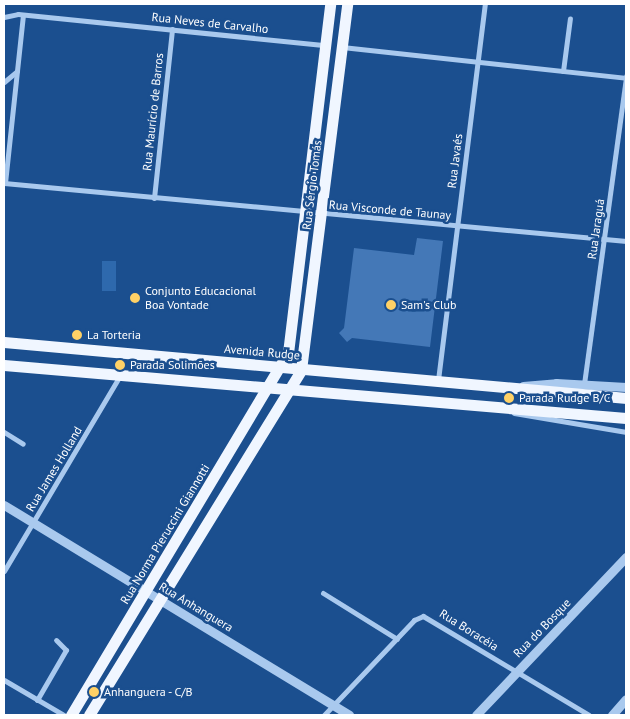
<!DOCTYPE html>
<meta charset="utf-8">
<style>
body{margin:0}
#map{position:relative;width:630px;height:719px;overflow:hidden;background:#1b4f8f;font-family:"PT Sans",sans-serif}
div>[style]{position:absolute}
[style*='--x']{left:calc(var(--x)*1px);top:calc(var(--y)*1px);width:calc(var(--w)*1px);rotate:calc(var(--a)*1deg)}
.green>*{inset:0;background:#2e69ad;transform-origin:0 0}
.building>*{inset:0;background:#4478b7}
.minor>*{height:5px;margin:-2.5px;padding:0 2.5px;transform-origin:2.5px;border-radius:2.5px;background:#a9c9ee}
.tertiary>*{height:9px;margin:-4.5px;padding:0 4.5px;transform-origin:4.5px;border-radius:4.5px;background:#a9c9ee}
.primary>*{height:11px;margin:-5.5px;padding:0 5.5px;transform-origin:5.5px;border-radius:5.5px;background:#f0f6ff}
.dots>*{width:14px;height:14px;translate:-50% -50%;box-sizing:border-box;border:2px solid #1b4f8f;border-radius:50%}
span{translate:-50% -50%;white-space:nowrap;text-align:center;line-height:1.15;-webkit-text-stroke:5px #1b4f8f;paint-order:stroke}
.street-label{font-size:12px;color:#fff}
.poi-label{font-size:12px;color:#fff}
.left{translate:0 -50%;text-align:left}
.frame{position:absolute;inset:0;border:5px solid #fff;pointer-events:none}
</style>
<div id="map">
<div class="green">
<div style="left:102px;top:261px;width:14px;height:30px"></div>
</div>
<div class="building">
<div style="clip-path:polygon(417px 238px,443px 241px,430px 347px,352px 338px,347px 342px,339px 333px,344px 328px,354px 248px,414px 255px)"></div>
</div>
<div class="minor">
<div style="--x:4;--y:17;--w:14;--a:-12"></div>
<div style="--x:18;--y:14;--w:309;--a:5.8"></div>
<div style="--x:342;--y:47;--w:286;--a:6.2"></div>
<div style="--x:563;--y:71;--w:53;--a:-82.5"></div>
<div style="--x:4;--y:82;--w:17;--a:-40"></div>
<div style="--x:4;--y:183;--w:625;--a:5.33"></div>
<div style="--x:5;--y:183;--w:169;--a:-83.9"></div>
<div style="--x:154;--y:198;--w:170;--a:-83.9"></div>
<div style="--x:438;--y:380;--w:379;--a:-82.9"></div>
<div style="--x:584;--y:384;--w:311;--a:-82.2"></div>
<div style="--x:514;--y:413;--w:114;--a:9.6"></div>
<div style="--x:4;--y:432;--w:22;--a:32"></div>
<div style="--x:4;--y:571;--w:227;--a:-59.3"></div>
<div style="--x:323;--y:593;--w:87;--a:31.9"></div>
<div style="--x:4;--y:680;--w:69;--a:30.3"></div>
<div style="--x:37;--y:700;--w:58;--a:-59.9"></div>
<div style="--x:66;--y:650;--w:14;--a:-135"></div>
<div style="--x:324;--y:715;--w:131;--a:-46.5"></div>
<div style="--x:414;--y:620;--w:10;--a:-24"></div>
<div style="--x:423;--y:616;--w:193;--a:30.8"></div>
</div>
<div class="tertiary">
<div style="--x:523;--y:386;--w:33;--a:-5"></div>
<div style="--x:556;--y:383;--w:70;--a:3.3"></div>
<div style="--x:4;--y:505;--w:404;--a:31.3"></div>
<div style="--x:476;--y:715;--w:218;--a:-46.5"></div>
<div style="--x:612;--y:715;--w:21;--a:-49"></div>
</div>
<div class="primary">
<div style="--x:4;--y:342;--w:625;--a:5.14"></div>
<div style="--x:4;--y:365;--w:624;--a:4.87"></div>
<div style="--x:71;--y:715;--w:422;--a:-59.1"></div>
<div style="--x:288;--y:353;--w:352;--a:-83.1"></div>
<div style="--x:89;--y:715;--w:405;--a:-58.4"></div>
<div style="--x:301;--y:370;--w:369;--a:-82.8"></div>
</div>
<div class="dots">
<div style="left:135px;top:298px;background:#ffd166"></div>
<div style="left:391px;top:305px;background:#ffd166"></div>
<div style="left:77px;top:335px;background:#ffd166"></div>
<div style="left:120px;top:365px;background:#ffd166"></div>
<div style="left:509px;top:398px;background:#ffd166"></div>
<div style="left:94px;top:692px;background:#ffd166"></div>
</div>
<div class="street-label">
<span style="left:210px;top:23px;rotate:6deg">Rua Neves de Carvalho</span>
<span style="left:153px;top:112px;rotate:-84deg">Rua Maurício de Barros</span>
<span style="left:455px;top:161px;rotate:-83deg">Rua Javaés</span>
<span style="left:312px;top:185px;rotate:-83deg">Rua Sérgio Tomás</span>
<span style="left:390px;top:210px;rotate:5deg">Rua Visconde de Taunay</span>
<span style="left:596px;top:229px;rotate:-82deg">Rua Jaraguá</span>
<span style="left:262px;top:352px;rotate:5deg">Avenida Rudge</span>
<span style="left:54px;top:469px;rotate:-59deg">Rua James Holland</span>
<span style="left:165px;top:534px;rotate:-59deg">Rua Norma Pieruccini Giannotti</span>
<span style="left:196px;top:607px;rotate:31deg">Rua Anhanguera</span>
<span style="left:542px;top:628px;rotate:-46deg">Rua do Bosque</span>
<span style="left:469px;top:630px;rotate:32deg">Rua Boracéia</span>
</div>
<div class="poi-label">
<span class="left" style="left:145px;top:298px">Conjunto Educacional<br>Boa Vontade</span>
<span class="left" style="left:401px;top:305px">Sam's Club</span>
<span class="left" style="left:87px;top:335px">La Torteria</span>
<span class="left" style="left:130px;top:365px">Parada Solimões</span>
<span class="left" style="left:519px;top:398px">Parada Rudge B/C</span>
<span class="left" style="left:104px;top:692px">Anhanguera - C/B</span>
</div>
<div class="frame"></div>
</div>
